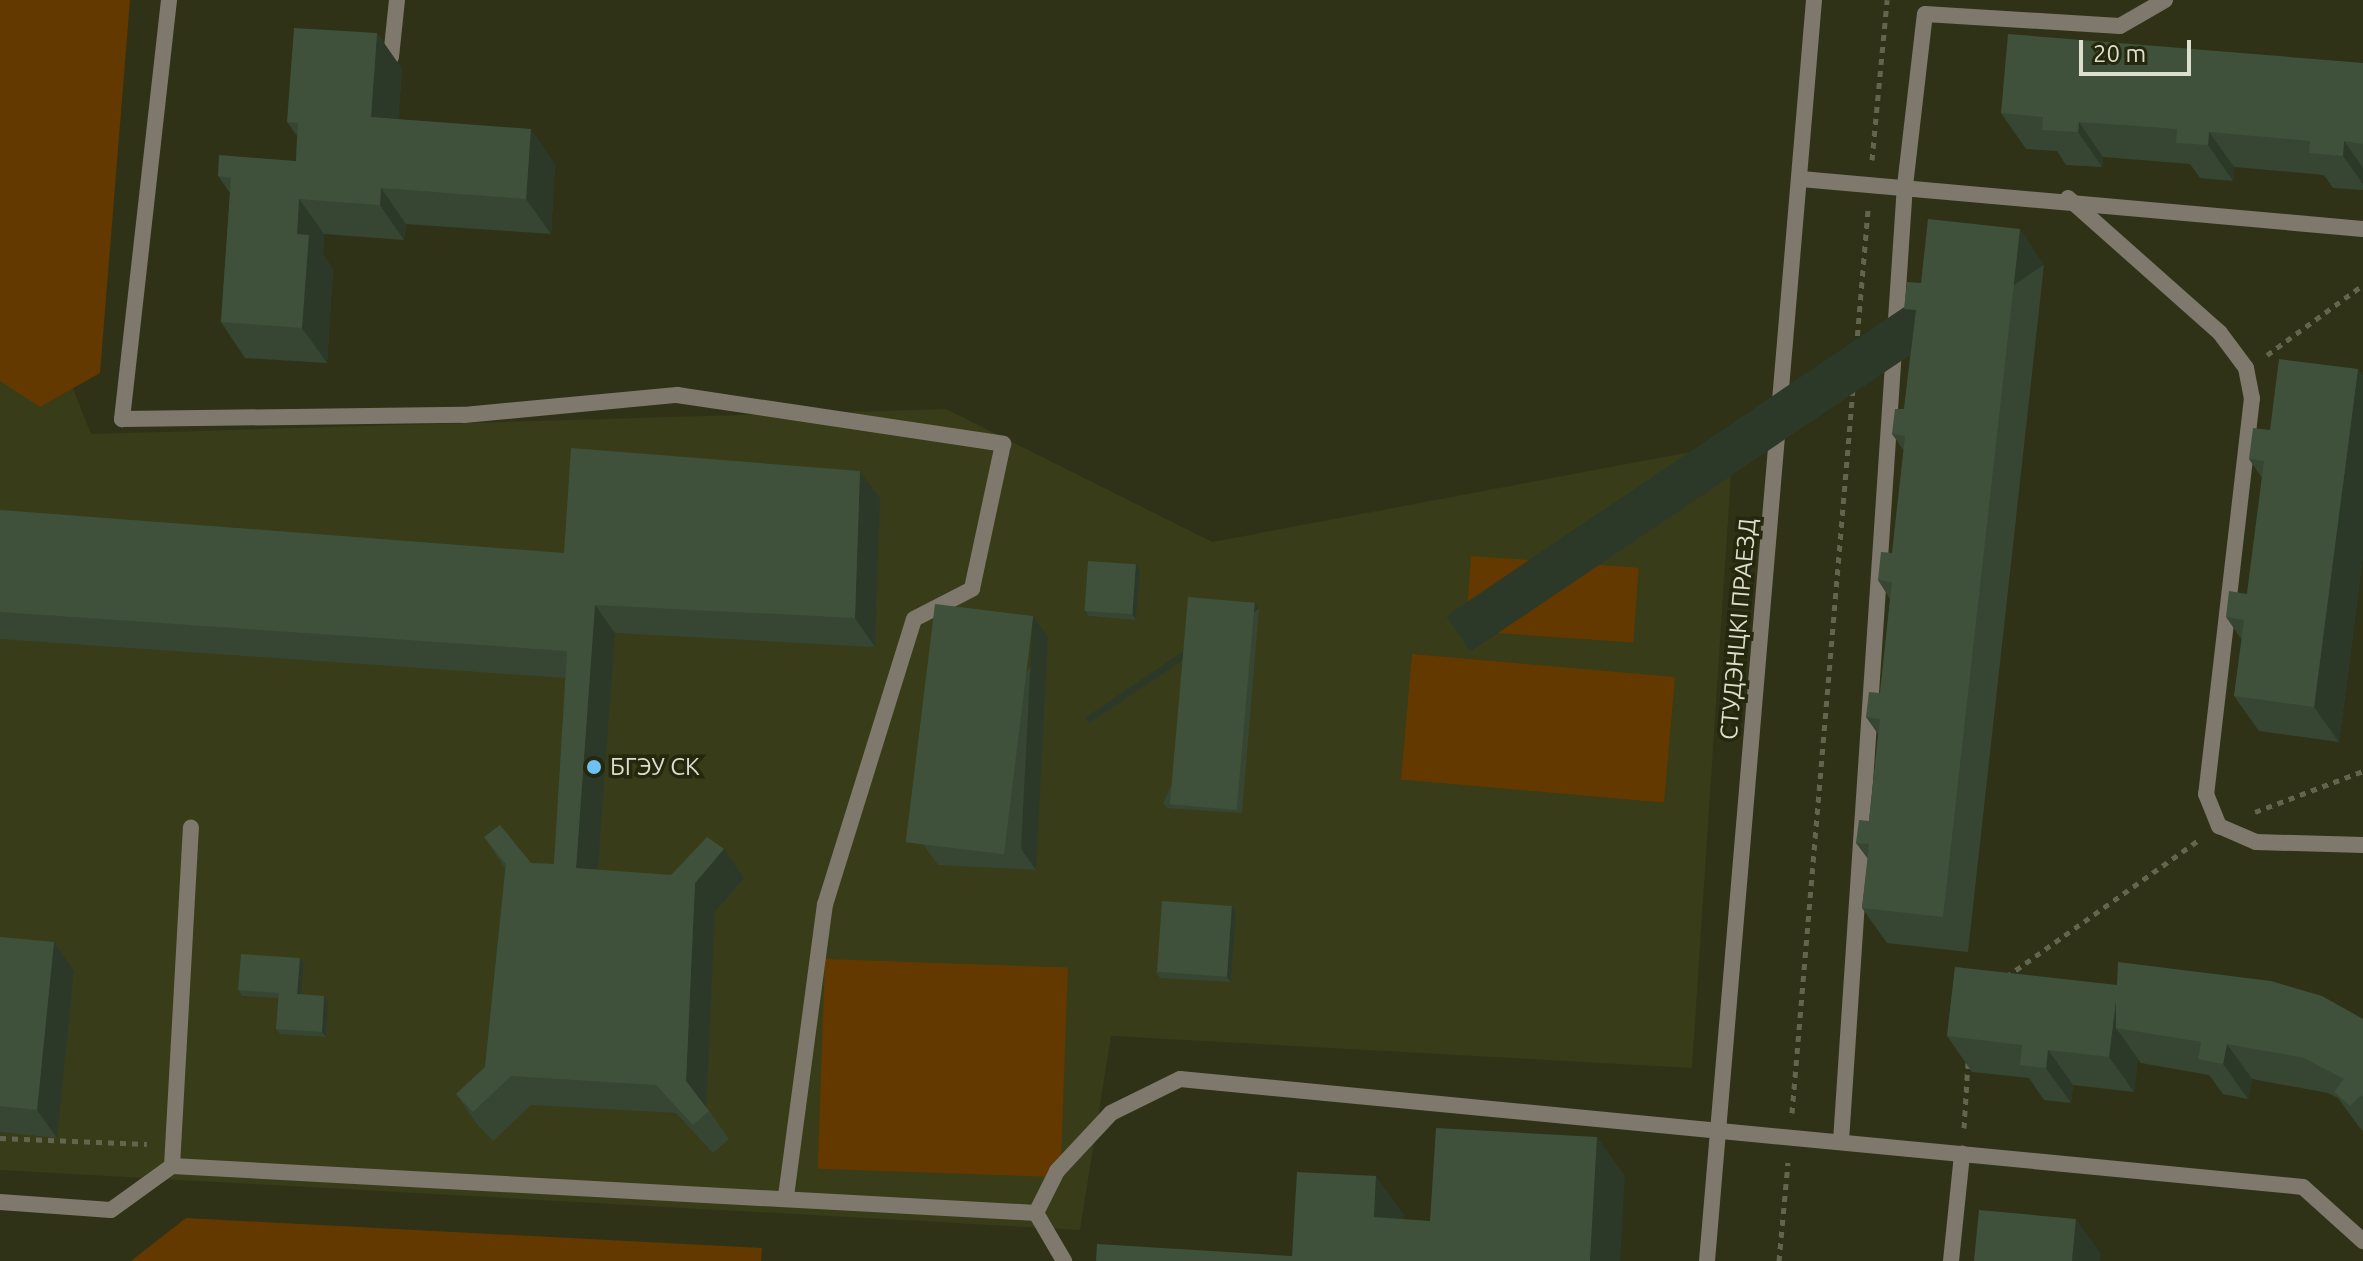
<!DOCTYPE html>
<meta charset="utf-8">
<style>
body{margin:0}
#map{position:relative;width:2363px;height:1261px;overflow:hidden;background:#2f3216;font-family:Ubuntu,sans-serif}
div>[style]{position:absolute}
[style*='--x']{left:calc(var(--x)*1px);top:calc(var(--y)*1px);width:calc(var(--w)*1px);rotate:calc(var(--a)*1deg)}
.built>*{inset:0;background:#383c18}
.green>*{inset:0;background:#633900;transform-origin:0 0}
.path>*{height:5px;margin-top:-2.5px;transform-origin:0;background:repeating-linear-gradient(90deg,#63664e 0 6px,transparent 0 12px)}
.lane>*{height:16px;margin:-8px;padding:0 8px;transform-origin:8px;border-radius:8px;background:#7e796c}
.street>*{height:16px;margin:-8px;padding:0 8px;transform-origin:8px;border-radius:8px;background:#7e796c}
.wall>*{inset:0;background:#364632}
.shaded-wall>*{inset:0;background:#2c3929;transform-origin:0 0}
.building>*{inset:0;background:#3f513a;transform-origin:0 0}
.dots>*{width:22px;height:22px;translate:-50% -50%;box-sizing:border-box;border:4px solid #25280c;border-radius:50%}
span{translate:-50% -50%;white-space:nowrap;text-align:center;line-height:1.15;-webkit-text-stroke:7px #25280c;paint-order:stroke}
.street-label{font-size:24px;color:#dcdece}
.poi-label{font-size:24px;color:#dcdece}
.left{translate:0 -50%;text-align:left}
.scale{position:absolute;left:2079px;top:40px;width:112px;height:36px;box-sizing:border-box;border:4px solid #dcdece;border-top:0;padding-left:10px;font-size:24px;line-height:28px;white-space:nowrap;color:#dcdece;-webkit-text-stroke:6px #25280c;paint-order:stroke}
</style>
<div id="map">
<div class="built">
<div style="clip-path:polygon(0 204px,91px 434px,946px 409px,1212px 542px,1733px 444px,1692px 1068px,1111px 1036px,1080px 1230px,0 1170px)"></div>
</div>
<div class="green">
<div style="clip-path:polygon(0 0,130px 0,100px 373px,40px 407px,0 381px)"></div>
<div style="left:1471px;top:556px;width:168px;height:75px;rotate:4deg"></div>
<div style="left:1412px;top:654px;width:264px;height:126px;rotate:5deg"></div>
<div style="left:825px;top:959px;width:243px;height:210px;rotate:2deg"></div>
<div style="clip-path:polygon(186px 1218px,762px 1248px,761px 1261px,131px 1261px)"></div>
</div>
<div class="path">
<div style="--x:1872;--y:160;--w:161;--a:-84.6"></div>
<div style="--x:2267;--y:355;--w:119;--a:-36.1"></div>
<div style="--x:2255;--y:812;--w:116;--a:-20.8"></div>
<div style="--x:2006;--y:977;--w:238;--a:-35.4"></div>
<div style="--x:1792;--y:1113;--w:906;--a:-85.19"></div>
<div style="--x:1964;--y:1128;--w:66;--a:-86.5"></div>
<div style="--x:0;--y:1138;--w:147;--a:2.3"></div>
<div style="--x:1779;--y:1261;--w:99;--a:-84.8"></div>
</div>
<div class="lane">
<div style="--x:169;--y:0;--w:422;--a:96.4"></div>
<div style="--x:122;--y:419;--w:342;--a:-0.7"></div>
<div style="--x:464;--y:415;--w:214;--a:-5.4"></div>
<div style="--x:677;--y:395;--w:330;--a:8.5"></div>
<div style="--x:1003;--y:444;--w:148;--a:102.1"></div>
<div style="--x:972;--y:589;--w:65;--a:152.7"></div>
<div style="--x:914;--y:619;--w:299;--a:107.3"></div>
<div style="--x:825;--y:904;--w:296;--a:97.6"></div>
<div style="--x:391;--y:57;--w:57;--a:-84"></div>
<div style="--x:1801;--y:179;--w:564;--a:5.08"></div>
<div style="--x:2068;--y:198;--w:203;--a:41.6"></div>
<div style="--x:2220;--y:333;--w:44;--a:53.4"></div>
<div style="--x:2246;--y:368;--w:31;--a:79"></div>
<div style="--x:2252;--y:398;--w:399;--a:96.6"></div>
<div style="--x:2206;--y:794;--w:35;--a:68"></div>
<div style="--x:2219;--y:826;--w:40;--a:23.4"></div>
<div style="--x:2256;--y:842;--w:107;--a:1.6"></div>
<div style="--x:1841;--y:1141;--w:957;--a:-86.17"></div>
<div style="--x:1905;--y:186;--w:173;--a:-83.4"></div>
<div style="--x:1925;--y:14;--w:195;--a:3.5"></div>
<div style="--x:2120;--y:26;--w:52;--a:-30"></div>
<div style="--x:172;--y:1166;--w:339;--a:-86.8"></div>
<div style="--x:0;--y:1202;--w:111;--a:4.1"></div>
<div style="--x:111;--y:1210;--w:75;--a:-35.8"></div>
<div style="--x:172;--y:1166;--w:865;--a:3.11"></div>
<div style="--x:1036;--y:1213;--w:47;--a:-63.4"></div>
<div style="--x:1057;--y:1171;--w:79;--a:-47"></div>
<div style="--x:1111;--y:1113;--w:77;--a:-26.2"></div>
<div style="--x:1180;--y:1079;--w:1128;--a:5.49"></div>
<div style="--x:2303;--y:1187;--w:81;--a:42"></div>
<div style="--x:1036;--y:1213;--w:56;--a:59.7"></div>
<div style="--x:1951;--y:1261;--w:108;--a:-84.1"></div>
</div>
<div class="street">
<div style="--x:1707;--y:1261;--w:1266;--a:-85.15"></div>
</div>
<div class="wall">
<div style="clip-path:polygon(377px 33px,402px 69px,398px 119px,555px 164px,551px 234px,406px 224px,404px 240px,324px 234px,323px 254px,333px 270px,327px 363px,245px 358px,221px 322px,230px 193px,218px 176px,296px 161px,297px 136px,287px 122px)"></div>
<div style="clip-path:polygon(2363px 63px,2363px 190px,2333px 188px,2324px 175px,2234px 167px,2233px 181px,2200px 178px,2190px 164px,2103px 157px,2102px 167px,2066px 165px,2057px 151px,2026px 149px,2001px 113px)"></div>
<div style="clip-path:polygon(2044px 265px,1968px 952px,1887px 943px,1862px 908px,1868px 859px,1856px 843px,1869px 821px,1878px 734px,1866px 717px,1880px 693px,1890px 599px,1878px 580px,1892px 553px,1904px 451px,1892px 434px,1904px 409px,1914px 323px,1904px 309px,1921px 283px)"></div>
<div style="clip-path:polygon(2358px 369px,2363px 376px,2363px 556px,2339px 742px,2259px 731px,2234px 696px,2242px 640px,2226px 617px,2247px 594px,2262px 478px,2249px 459px,2270px 430px)"></div>
<div style="clip-path:polygon(880px 499px,875px 647px,615px 633px,598px 870px,671px 875px,724px 849px,744px 878px,715px 912px,706px 1106px,729px 1139px,713px 1153px,676px 1113px,531px 1105px,493px 1141px,476px 1123px,456px 1094px,485px 1067px,505px 868px,484px 837px,531px 863px,554px 864px,566px 678px,0 639px,0 510px,564px 553px)"></div>
<div style="clip-path:polygon(1136px 564px,1140px 570px,1136px 620px,1089px 616px,1085px 611px)"></div>
<div style="clip-path:polygon(1255px 603px,1259px 609px,1242px 813px,1167px 808px,1163px 803px)"></div>
<div style="clip-path:polygon(1048px 637px,1036px 870px,938px 865px,923px 844px)"></div>
<div style="clip-path:polygon(1236px 912px,1231px 982px,1160px 978px,1156px 972px)"></div>
<div style="clip-path:polygon(0 937px,54px 942px,74px 971px,57px 1138px,0 1132px)"></div>
<div style="clip-path:polygon(304px 963px,302px 994px,328px 1002px,326px 1037px,280px 1034px,276px 1029px,278px 998px,242px 996px,238px 990px)"></div>
<div style="clip-path:polygon(1955px 967px,2363px 1019px,2363px 1131px,2359px 1127px,2338px 1098px,2328px 1093px,2252px 1079px,2248px 1099px,2223px 1094px,2209px 1075px,2141px 1063px,2138px 1059px,2134px 1092px,2073px 1085px,2071px 1103px,2044px 1100px,2029px 1078px,1972px 1072px,1947px 1036px)"></div>
</div>
<div class="shaded-wall">
<div style="clip-path:polygon(377px 33px,402px 69px,396px 153px,371px 117px)"></div>
<div style="clip-path:polygon(2079px 122px,2103px 157px,2102px 167px,2078px 132px)"></div>
<div style="clip-path:polygon(531px 129px,555px 164px,551px 234px,526px 199px)"></div>
<div style="clip-path:polygon(2209px 132px,2234px 167px,2233px 181px,2208px 145px)"></div>
<div style="clip-path:polygon(2344px 141px,2363px 168px,2363px 184px,2343px 156px)"></div>
<div style="clip-path:polygon(381px 188px,406px 224px,404px 240px,380px 205px)"></div>
<div style="clip-path:polygon(299px 199px,324px 234px,323px 254px,333px 270px,327px 363px,302px 328px,297px 234px)"></div>
<div style="left:2020px;top:229px;width:43px;height:692px;rotate:56deg"></div>
<div style="clip-path:polygon(2358px 369px,2363px 376px,2363px 556px,2339px 742px,2314px 707px)"></div>
<div style="clip-path:polygon(860px 471px,880px 499px,875px 647px,855px 618px)"></div>
<div style="clip-path:polygon(1136px 564px,1140px 570px,1136px 620px,1132px 614px)"></div>
<div style="left:1255px;top:603px;width:7px;height:205px;rotate:56deg"></div>
<div style="clip-path:polygon(595px 605px,615px 633px,596px 897px,576px 868px)"></div>
<div style="clip-path:polygon(1033px 616px,1048px 637px,1036px 870px,1021px 849px)"></div>
<div style="clip-path:polygon(724px 849px,744px 878px,715px 912px,706px 1109px,686px 1081px,695px 883px)"></div>
<div style="clip-path:polygon(1232px 906px,1236px 912px,1231px 982px,1227px 977px)"></div>
<div style="clip-path:polygon(54px 942px,74px 971px,57px 1138px,37px 1110px)"></div>
<div style="clip-path:polygon(300px 958px,304px 963px,301px 1000px,297px 994px)"></div>
<div style="clip-path:polygon(324px 996px,328px 1002px,326px 1037px,322px 1032px)"></div>
<div style="clip-path:polygon(2116px 1000px,2116px 1028px,2138px 1059px,2134px 1092px,2109px 1057px)"></div>
<div style="clip-path:polygon(2227px 1044px,2252px 1079px,2248px 1099px,2223px 1064px)"></div>
<div style="clip-path:polygon(2048px 1050px,2073px 1085px,2071px 1103px,2046px 1068px)"></div>
<div style="clip-path:polygon(1597px 1137px,1625px 1176px,1620px 1261px,1590px 1261px)"></div>
<div style="clip-path:polygon(1376px 1176px,1404px 1215px,1401px 1256px,1374px 1217px)"></div>
<div style="clip-path:polygon(2076px 1219px,2101px 1254px,2100px 1261px,2072px 1261px)"></div>
</div>
<div class="building">
<div style="clip-path:polygon(294px 28px,377px 33px,371px 117px,531px 129px,526px 199px,381px 188px,380px 205px,299px 199px,297px 234px,309px 235px,302px 328px,221px 322px,231px 178px,218px 176px,219px 155px,296px 161px,298px 123px,287px 122px)"></div>
<div style="clip-path:polygon(2008px 34px,2363px 63px,2363px 144px,2344px 141px,2343px 156px,2309px 153px,2310px 141px,2209px 132px,2208px 145px,2176px 143px,2177px 129px,2079px 122px,2078px 132px,2042px 130px,2043px 117px,2001px 113px)"></div>
<div style="clip-path:polygon(1928px 219px,2020px 229px,1943px 917px,1862px 908px,1869px 844px,1856px 843px,1859px 820px,1869px 821px,1880px 719px,1866px 717px,1869px 692px,1880px 693px,1892px 582px,1878px 580px,1881px 552px,1892px 553px,1905px 436px,1892px 434px,1895px 409px,1904px 409px,1916px 310px,1904px 309px,1907px 282px,1921px 283px)"></div>
<div style="clip-path:polygon(2279px 359px,2358px 369px,2314px 707px,2234px 696px,2244px 620px,2226px 617px,2229px 591px,2247px 594px,2264px 461px,2249px 459px,2253px 428px,2270px 430px)"></div>
<div style="clip-path:polygon(571px 448px,860px 471px,855px 618px,595px 605px,576px 868px,671px 875px,707px 837px,724px 849px,695px 883px,686px 1081px,709px 1111px,693px 1125px,656px 1085px,511px 1076px,473px 1112px,456px 1094px,485px 1067px,506px 864px,484px 837px,500px 825px,531px 863px,554px 864px,567px 651px,0 612px,0 510px,564px 553px)"></div>
<div style="left:1088px;top:561px;width:48px;height:50px;rotate:4deg"></div>
<div style="left:1188px;top:597px;width:67px;height:208px;rotate:5deg"></div>
<div style="left:935px;top:604px;width:99px;height:240px;rotate:7deg"></div>
<div style="left:1162px;top:901px;width:70px;height:71px;rotate:4deg"></div>
<div style="clip-path:polygon(0 937px,54px 942px,37px 1110px,0 1106px)"></div>
<div style="clip-path:polygon(241px 954px,300px 958px,297px 994px,324px 996px,322px 1032px,276px 1029px,279px 993px,238px 990px)"></div>
<div style="clip-path:polygon(2118px 962px,2271px 981px,2322px 996px,2363px 1019px,2363px 1097px,2361px 1095px,2350px 1106px,2334px 1092px,2344px 1079px,2304px 1058px,2227px 1044px,2223px 1064px,2198px 1059px,2201px 1042px,2116px 1028px,2116px 1000px,2109px 1057px,2048px 1050px,2046px 1068px,2020px 1065px,2022px 1045px,1947px 1036px,1955px 967px,2117px 985px)"></div>
<div style="clip-path:polygon(1436px 1128px,1597px 1137px,1590px 1261px,1096px 1261px,1097px 1244px,1292px 1256px,1297px 1172px,1376px 1176px,1374px 1217px,1430px 1221px)"></div>
<div style="clip-path:polygon(1979px 1210px,2076px 1219px,2072px 1261px,1974px 1261px)"></div>
</div>
<div class="dots">
<div style="left:594px;top:767px;background:#6ec2f3"></div>
</div>
<div class="street-label">
<span style="left:1738px;top:629px;rotate:-85deg">СТУДЭНЦКІ ПРАЕЗД</span>
</div>
<div class="poi-label">
<span class="left" style="left:610px;top:767px">БГЭУ СК</span>
</div>
<div class="scale">20 m</div>
</div>
